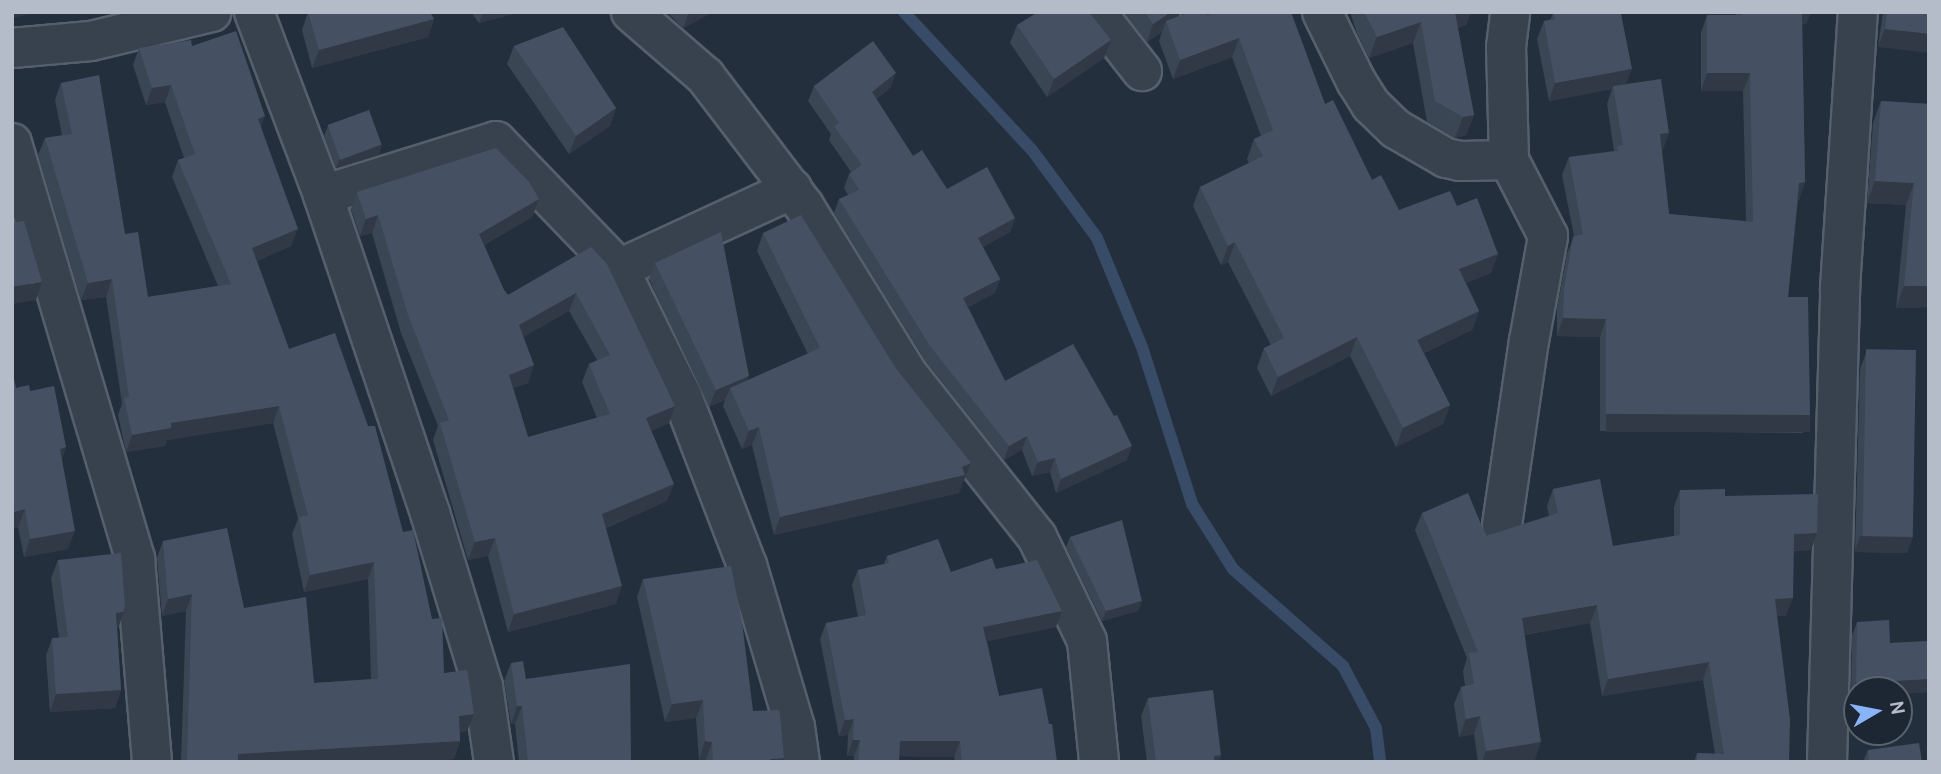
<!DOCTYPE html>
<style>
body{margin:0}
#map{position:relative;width:1941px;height:774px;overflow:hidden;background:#242f3e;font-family:Cabin,sans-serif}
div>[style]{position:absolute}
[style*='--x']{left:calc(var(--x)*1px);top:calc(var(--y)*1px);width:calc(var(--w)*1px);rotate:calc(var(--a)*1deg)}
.stream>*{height:12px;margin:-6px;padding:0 6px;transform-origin:6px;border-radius:6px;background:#394c67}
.roads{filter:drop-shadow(2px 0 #565f6c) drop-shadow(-2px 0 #565f6c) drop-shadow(0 2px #565f6c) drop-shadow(0 -2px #565f6c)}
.minor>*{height:38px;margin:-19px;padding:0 19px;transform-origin:19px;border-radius:19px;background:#38414e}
.wall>*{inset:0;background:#3b4654}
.shaded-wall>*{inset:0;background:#303945;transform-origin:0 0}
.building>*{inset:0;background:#455162;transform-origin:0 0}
span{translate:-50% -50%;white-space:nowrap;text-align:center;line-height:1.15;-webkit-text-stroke:7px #1d2633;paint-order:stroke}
.frame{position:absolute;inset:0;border:14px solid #b4bcc9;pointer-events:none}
.north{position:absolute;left:1843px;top:676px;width:70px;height:70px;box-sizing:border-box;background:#1d2633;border:2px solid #59626f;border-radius:50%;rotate:80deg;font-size:19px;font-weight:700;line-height:28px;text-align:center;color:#b4bcc9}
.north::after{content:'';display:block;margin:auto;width:24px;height:32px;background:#8ab4f8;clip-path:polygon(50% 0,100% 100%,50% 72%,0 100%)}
</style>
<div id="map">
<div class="stream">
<div style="--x:904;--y:12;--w:188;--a:47.2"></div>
<div style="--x:1032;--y:150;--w:109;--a:53.5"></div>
<div style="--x:1097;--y:238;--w:118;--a:67.6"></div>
<div style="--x:1142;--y:347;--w:165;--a:72.3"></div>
<div style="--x:1192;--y:504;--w:77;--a:57.8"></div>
<div style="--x:1233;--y:569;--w:147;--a:41.4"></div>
<div style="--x:1343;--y:666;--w:70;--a:62"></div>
<div style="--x:1376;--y:728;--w:34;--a:83"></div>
</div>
<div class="roads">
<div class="minor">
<div style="--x:254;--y:12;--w:196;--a:69.3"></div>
<div style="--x:323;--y:195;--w:336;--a:71.4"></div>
<div style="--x:430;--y:513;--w:181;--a:73"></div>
<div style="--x:483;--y:686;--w:77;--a:81.8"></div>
<div style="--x:631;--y:12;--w:98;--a:40.9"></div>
<div style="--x:705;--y:76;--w:163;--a:52.7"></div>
<div style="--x:804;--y:206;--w:196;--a:58.3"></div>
<div style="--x:907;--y:373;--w:209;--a:51.6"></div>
<div style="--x:1037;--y:537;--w:115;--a:64.3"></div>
<div style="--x:1087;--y:641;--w:122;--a:84.3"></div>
<div style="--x:1096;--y:12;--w:75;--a:52.1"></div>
<div style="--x:1200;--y:12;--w:5;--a:0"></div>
<div style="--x:1322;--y:12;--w:77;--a:63.8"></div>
<div style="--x:1356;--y:81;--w:28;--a:58"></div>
<div style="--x:1371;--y:105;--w:35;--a:44"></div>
<div style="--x:1396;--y:129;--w:58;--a:30.1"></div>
<div style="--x:1446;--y:158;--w:14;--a:12"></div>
<div style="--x:1460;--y:161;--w:49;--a:-1.2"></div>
<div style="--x:12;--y:48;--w:79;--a:-5.1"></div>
<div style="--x:91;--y:41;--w:124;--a:-13.5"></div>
<div style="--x:12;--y:143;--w:434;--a:73.5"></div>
<div style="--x:135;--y:559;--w:204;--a:85.2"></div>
<div style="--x:323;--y:195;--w:181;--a:-17.3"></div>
<div style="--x:496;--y:141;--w:178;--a:46.1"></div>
<div style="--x:619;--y:269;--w:142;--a:63.6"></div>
<div style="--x:682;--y:396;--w:181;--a:69"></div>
<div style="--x:747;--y:565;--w:169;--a:73.5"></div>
<div style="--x:795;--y:727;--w:35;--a:82"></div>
<div style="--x:619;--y:269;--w:191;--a:-24.8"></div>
<div style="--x:1502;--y:525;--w:186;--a:-81.7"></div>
<div style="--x:1529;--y:341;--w:107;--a:-79.7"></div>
<div style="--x:1548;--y:236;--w:85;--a:-117.2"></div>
<div style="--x:1509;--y:160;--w:113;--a:-91.5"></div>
<div style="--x:1506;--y:47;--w:35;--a:-83"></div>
<div style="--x:1827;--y:762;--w:474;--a:-88.4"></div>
<div style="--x:1840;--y:288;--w:277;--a:-86.3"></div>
</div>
</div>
<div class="wall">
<div style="clip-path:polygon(308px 12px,434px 19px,428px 37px,312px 68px,302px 30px)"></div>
<div style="clip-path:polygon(471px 12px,520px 12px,479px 23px)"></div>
<div style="clip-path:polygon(667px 12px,713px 12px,683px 28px)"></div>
<div style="clip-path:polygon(1124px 12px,1180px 12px,1179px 17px,1207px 15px,1325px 104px,1372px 180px,1399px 210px,1457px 206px,1491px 273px,1466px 283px,1479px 311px,1472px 330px,1424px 353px,1450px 405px,1443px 424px,1396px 447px,1350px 356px,1271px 396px,1257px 368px,1264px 348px,1271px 345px,1228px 262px,1221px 265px,1193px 206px,1200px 187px,1249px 163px,1247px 159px,1254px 139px,1261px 136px,1232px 57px,1173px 79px,1159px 41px,1162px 32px,1147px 42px)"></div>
<div style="clip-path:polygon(1350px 12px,1471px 12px,1466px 25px,1457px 28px,1474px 115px,1466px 135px,1455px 138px,1427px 122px,1413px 43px,1369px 58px,1357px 33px)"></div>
<div style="clip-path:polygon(1736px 12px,1811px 12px,1806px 24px,1802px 24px,1805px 182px,1799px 200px,1798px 200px,1788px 297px,1803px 433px,1600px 431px,1600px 337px,1557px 336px,1557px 308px,1567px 254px,1574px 236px,1562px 175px,1569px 157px,1614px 151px,1607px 104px,1612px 89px,1549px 101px,1537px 39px,1544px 21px,1550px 20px,1553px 14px,1626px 84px,1663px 150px,1662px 151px,1669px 214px,1746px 221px,1743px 91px,1701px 91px,1701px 33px,1707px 15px,1736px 15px)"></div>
<div style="clip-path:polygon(1883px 12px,1929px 12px,1878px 47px)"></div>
<div style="clip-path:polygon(1017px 25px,1111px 40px,1104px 58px,1047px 97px,1010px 43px)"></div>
<div style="clip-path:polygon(192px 46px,261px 127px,291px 246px,257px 261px,289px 349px,403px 532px,444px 673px,474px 714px,467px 731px,460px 732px,460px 741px,454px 759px,395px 762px,181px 762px,186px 611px,162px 616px,157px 558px,163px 541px,244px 608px,314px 683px,371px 679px,368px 579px,304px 592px,292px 534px,298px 519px,273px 423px,167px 440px,165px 446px,126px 452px,118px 415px,122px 404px,106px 297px,81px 300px,38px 155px,45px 138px,62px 135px,55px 100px,61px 83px,125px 234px,148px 297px,218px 286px,172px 177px,178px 160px,184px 158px,165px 102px,146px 105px,133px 65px,139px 48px)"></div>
<div style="clip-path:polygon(514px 46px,616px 108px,610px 126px,569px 154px,507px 64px)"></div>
<div style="clip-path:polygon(814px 86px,891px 87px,876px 99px,913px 156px,947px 189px,1015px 218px,1010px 232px,983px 247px,1000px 279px,995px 293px,968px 307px,1005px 381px,1127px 460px,1056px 493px,1050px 472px,1032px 476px,1022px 450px,1004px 460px,925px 360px,834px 213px,839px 199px,848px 195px,844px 188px,849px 174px,851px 172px,829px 140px,831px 134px,808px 101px)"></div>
<div style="clip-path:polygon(1881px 101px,1929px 104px,1929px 307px,1896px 308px,1906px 205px,1867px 203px,1873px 123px)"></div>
<div style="clip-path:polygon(328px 126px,379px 155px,336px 168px,324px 136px)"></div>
<div style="clip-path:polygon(evenodd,357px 192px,539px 199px,532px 217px,484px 245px,504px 290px,508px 295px,591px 247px,675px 406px,669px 423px,651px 431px,667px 501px,606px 528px,616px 604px,508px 632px,488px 556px,468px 560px,433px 440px,438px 426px,401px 333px,372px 233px,360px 236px,351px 209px,357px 192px,569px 311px,597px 360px,589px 364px,582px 382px,597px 418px,528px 437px,513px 388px,528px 383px,523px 337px,569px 311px)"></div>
<div style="clip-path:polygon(763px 233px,965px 481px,963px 482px,959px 493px,774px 535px,752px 445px,742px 449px,723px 406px,725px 400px,709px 407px,649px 279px,655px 263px,748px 380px,808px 354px,757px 251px)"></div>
<div style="clip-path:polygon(1866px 353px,1907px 553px,1855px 552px,1860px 369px)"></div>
<div style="clip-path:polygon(12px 370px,16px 388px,30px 391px,66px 447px,62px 459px,68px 549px,24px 557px,18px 527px,12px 529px)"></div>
<div style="clip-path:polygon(1553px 489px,1613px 546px,1674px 536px,1674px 507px,1680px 490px,1725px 496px,1817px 533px,1811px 550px,1794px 551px,1786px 616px,1777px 616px,1789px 762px,1694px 762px,1697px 753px,1715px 754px,1703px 680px,1602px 696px,1590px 623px,1524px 635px,1535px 760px,1523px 762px,1478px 762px,1474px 734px,1459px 737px,1454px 704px,1461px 687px,1465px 686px,1463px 671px,1467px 658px,1415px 530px,1422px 513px,1486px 536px,1549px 516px,1547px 506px)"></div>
<div style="clip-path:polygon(1070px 537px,1138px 611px,1102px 621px,1066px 547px)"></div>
<div style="clip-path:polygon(887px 556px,951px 572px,996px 569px,1056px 627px,987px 641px,999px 696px,1057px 762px,955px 762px,954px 757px,899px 756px,899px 762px,854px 762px,854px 756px,847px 756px,848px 735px,839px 736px,820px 639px,826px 623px,858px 617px,852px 585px,858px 570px,884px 564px)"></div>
<div style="clip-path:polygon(58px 560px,117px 628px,121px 690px,115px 708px,50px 712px,46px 656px,52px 638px,59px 638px,51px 578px)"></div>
<div style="clip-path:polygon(643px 579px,753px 711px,783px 762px,706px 762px,706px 760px,699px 760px,696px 718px,665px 722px,637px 597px)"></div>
<div style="clip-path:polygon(1857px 622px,1890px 643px,1929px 641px,1929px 692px,1899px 694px,1857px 690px,1857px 696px,1851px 697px,1852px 636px)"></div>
<div style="clip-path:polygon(511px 663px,526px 679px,631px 762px,519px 762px,515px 724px,511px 724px,504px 681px)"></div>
<div style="clip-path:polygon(1148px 698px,1221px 755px,1219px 762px,1147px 762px,1141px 716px)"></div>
<div style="clip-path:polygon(1868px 750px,1922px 762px,1863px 762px)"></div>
</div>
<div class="shaded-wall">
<div style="clip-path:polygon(12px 12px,39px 12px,12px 18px)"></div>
<div style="clip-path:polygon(483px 12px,520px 12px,479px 23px)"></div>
<div style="clip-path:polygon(689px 12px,713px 12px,683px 28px)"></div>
<div style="clip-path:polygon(1171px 12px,1180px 12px,1176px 23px,1166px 21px,1162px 32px,1147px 42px,1153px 24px)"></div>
<div style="clip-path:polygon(1454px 12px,1471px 12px,1466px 25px,1447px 32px)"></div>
<div style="clip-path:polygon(1800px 12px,1811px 12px,1806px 24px,1796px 24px)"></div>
<div style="clip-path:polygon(434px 19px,428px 37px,312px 68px,319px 50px)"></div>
<div style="clip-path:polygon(1421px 22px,1413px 43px,1369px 58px,1377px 37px)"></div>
<div style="clip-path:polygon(1885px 29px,1929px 34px,1929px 53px,1878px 47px)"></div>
<div style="clip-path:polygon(1239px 38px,1232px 57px,1173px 79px,1180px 60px)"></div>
<div style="clip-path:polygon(1111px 40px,1104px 58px,1047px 97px,1054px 79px)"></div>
<div style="clip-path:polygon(1632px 69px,1625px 87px,1613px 86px,1612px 89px,1549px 101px,1555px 83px)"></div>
<div style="clip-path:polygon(896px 73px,891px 87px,866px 106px,872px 92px)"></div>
<div style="clip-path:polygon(1707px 73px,1750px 73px,1743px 91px,1701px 91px)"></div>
<div style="clip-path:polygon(171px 85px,165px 102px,146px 105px,152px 88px)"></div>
<div style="clip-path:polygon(616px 108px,610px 126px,569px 154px,576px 136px)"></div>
<div style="clip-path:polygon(1474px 115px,1466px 135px,1455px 138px,1463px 117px)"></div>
<div style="clip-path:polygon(265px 116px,259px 133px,258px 119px)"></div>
<div style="clip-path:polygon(1669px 133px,1663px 150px,1653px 152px,1660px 134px)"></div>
<div style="clip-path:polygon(382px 145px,379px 155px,336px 168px,340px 158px)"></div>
<div style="clip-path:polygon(1875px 181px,1914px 183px,1906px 205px,1867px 203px)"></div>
<div style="clip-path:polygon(1805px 182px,1799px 200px,1793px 200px,1799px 183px)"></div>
<div style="clip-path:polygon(539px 199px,532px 217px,472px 251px,479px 234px)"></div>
<div style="clip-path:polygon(378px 215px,372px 233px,360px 236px,366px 219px)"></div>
<div style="clip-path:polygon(1015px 218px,1010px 232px,973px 252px,978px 238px)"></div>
<div style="clip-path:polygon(298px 229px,291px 246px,246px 266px,252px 248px)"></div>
<div style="clip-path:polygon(1235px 242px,1228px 262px,1221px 265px,1228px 246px)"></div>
<div style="clip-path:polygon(1498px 254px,1491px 273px,1452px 288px,1459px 269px)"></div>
<div style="clip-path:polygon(112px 279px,106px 297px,81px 300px,88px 283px)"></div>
<div style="clip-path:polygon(1000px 279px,995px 293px,958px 313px,963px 298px)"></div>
<div style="clip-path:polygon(42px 282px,36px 300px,12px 304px,12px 287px)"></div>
<div style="clip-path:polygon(1904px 286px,1929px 286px,1929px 307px,1896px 308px)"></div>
<div style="clip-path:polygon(576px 293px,569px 311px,513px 343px,519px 325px)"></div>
<div style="clip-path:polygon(1479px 311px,1472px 330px,1410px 359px,1417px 340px)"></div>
<div style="clip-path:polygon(1563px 318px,1606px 319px,1600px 337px,1557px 336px)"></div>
<div style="clip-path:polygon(1357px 337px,1350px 356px,1271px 396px,1278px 377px)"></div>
<div style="clip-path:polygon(534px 365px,528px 383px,503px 392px,509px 375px)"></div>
<div style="clip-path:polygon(749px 376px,743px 392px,730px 388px,725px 400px,709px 407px,716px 390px)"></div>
<div style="clip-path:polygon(1450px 405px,1443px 424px,1396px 447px,1403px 428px)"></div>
<div style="clip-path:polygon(279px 406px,273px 423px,167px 440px,165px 446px,126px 452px,132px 435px,171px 423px)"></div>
<div style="clip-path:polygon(675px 406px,669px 423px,639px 436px,646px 418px)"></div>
<div style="left:1606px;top:414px;width:204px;height:18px"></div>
<div style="clip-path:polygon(759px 427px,752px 445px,742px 449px,749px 431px)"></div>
<div style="clip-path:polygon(1027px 436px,1022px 450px,1004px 460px,1009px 446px)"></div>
<div style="clip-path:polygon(1132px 446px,1127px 460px,1056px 493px,1061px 479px)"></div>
<div style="clip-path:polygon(66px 447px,60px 466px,60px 449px)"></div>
<div style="clip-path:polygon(1055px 458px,1050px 472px,1032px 476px,1038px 462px)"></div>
<div style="clip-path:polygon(971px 463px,959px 493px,774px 535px,780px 517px,962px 467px)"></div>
<div style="clip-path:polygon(674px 484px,667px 501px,595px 532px,602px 514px)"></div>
<div style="clip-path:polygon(25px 509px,18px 527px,12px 529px,12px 518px,14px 512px)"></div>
<div style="clip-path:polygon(75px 531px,68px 549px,24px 557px,30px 539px)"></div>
<div style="clip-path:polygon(1817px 533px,1811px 550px,1788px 552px,1794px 534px)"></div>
<div style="clip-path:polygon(1860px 536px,1913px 537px,1907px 553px,1855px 552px)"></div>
<div style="clip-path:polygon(495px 538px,488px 556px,468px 560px,475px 542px)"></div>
<div style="clip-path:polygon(374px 562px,368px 579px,304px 592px,310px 575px)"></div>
<div style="clip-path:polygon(622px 586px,616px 604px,508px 632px,514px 614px)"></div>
<div style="clip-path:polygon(192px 594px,186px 611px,162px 616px,168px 599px)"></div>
<div style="clip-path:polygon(1793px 598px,1786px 616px,1769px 616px,1775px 599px)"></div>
<div style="clip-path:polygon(1142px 601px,1138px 611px,1102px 621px,1106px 611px)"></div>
<div style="clip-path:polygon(1597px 605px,1590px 623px,1515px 636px,1522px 618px)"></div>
<div style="clip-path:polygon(125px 607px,119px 626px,117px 630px,116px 613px)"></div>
<div style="clip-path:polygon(1062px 611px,1056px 627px,978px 643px,983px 627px)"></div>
<div style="clip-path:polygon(1709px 662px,1703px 680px,1602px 696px,1608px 679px)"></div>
<div style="clip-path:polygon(1929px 679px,1929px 692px,1899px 694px,1899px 690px,1857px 690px,1857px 696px,1851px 697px,1856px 683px)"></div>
<div style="clip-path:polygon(121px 690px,115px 708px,50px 712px,56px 694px)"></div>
<div style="clip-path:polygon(703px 700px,696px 718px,665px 722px,672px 704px)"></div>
<div style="clip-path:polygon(517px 706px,522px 706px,515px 724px,511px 724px)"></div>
<div style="clip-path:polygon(474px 714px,467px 731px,453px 733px,459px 716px)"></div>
<div style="clip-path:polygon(1480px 716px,1474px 734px,1459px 737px,1466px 719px)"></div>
<div style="clip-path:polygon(854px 719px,848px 735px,839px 736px,845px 720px)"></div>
<div style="clip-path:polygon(853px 740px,860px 740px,854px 756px,847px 756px)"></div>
<div style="clip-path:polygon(460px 741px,454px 759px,395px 762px,235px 762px,238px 754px)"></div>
<div style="clip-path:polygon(705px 741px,712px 742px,706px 760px,699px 760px)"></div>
<div style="clip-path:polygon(900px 741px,960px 741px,954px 757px,895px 756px)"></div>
<div style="clip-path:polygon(1541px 742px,1535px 760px,1523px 762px,1482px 762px,1486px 751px)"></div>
<div style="clip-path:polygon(1221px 755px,1219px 762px,1212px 762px,1214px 756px)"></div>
<div style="clip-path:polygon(784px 758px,783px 762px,769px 762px,770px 759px)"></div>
</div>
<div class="building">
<div style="clip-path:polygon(308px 12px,430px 12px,434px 19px,319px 50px)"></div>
<div style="clip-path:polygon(1038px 12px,1089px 12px,1111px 40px,1054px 79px,1017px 25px)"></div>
<div style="clip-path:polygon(1145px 12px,1171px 12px,1153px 24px)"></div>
<div style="clip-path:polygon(1190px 12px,1200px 12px,1207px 15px,1220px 12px,1291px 12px,1325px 104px,1333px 100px,1372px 180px,1381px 175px,1399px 210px,1450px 191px,1457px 206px,1477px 198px,1498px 254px,1459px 269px,1479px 311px,1417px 340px,1450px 405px,1403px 428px,1357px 337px,1278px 377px,1264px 348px,1284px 338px,1235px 242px,1228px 246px,1200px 187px,1263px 156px,1254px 139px,1273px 130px,1239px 38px,1180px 60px,1166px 21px)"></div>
<div style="clip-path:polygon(1364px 12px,1455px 12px,1474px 115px,1463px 117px,1435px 101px,1421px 22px,1377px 37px)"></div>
<div style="clip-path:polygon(1742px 12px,1802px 12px,1805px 182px,1799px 183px,1788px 297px,1808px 297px,1810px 415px,1606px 414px,1606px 319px,1563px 318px,1564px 290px,1573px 237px,1583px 234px,1569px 157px,1618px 151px,1617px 146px,1623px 145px,1613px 86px,1661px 79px,1669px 133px,1660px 134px,1669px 214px,1753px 222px,1750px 73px,1707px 73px,1707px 15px,1742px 15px)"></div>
<div style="clip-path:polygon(1887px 12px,1929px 12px,1929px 34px,1885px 29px)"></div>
<div style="clip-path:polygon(1553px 14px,1621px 14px,1632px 69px,1555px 83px,1544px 21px,1555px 19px)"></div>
<div style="clip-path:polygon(563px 27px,616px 108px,576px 136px,514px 46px)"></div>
<div style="clip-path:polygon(236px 31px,265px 116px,258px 119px,298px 229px,252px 248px,289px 349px,335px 333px,368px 426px,375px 426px,403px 532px,413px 530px,432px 619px,442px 618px,444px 673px,467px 670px,468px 674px,474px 714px,459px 716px,460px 741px,238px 754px,238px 762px,187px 762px,192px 594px,168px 599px,163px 541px,227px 528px,244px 608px,306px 597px,314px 683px,378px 679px,374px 562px,310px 575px,299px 517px,308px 515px,279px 406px,171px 423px,171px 428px,132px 435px,124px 398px,129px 397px,112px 279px,88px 283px,45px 138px,72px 134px,61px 83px,99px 75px,125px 234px,138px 232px,148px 297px,231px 284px,178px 160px,195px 154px,171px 85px,152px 88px,139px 48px,191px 40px,192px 46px)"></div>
<div style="clip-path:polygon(873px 41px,896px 73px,872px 92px,913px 156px,922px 150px,947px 189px,987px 167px,1015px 218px,978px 238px,1000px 279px,963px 298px,1005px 381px,1073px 344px,1114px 416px,1117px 415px,1132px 446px,1061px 479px,1055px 458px,1038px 462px,1027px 436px,1009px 446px,930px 346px,839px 199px,859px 190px,849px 174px,862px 165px,834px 126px,839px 123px,814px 86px)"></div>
<div style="clip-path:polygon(1881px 101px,1929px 104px,1929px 286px,1904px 286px,1914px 183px,1875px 181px)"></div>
<div style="left:369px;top:110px;width:37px;height:44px;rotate:70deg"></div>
<div style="clip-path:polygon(evenodd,496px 148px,530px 183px,539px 199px,479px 234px,504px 290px,508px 295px,591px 247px,607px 264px,675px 406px,646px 418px,674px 484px,602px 514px,622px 586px,514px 614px,495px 538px,475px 542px,440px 423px,449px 420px,408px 315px,378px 215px,366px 219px,357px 192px,496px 148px,576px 293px,610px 355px,589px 364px,610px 414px,528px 437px,509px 375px,534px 365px,519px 325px,576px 293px)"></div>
<div style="clip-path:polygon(801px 215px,895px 367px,971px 463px,962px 467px,965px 475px,780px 517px,759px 427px,749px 431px,730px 388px,820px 348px,763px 233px)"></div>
<div style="clip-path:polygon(24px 221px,42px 282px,12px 287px,12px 223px)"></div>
<div style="clip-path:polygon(721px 232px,749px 376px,716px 390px,655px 263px)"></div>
<div style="left:1916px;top:350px;width:187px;height:50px;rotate:91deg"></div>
<div style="clip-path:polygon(12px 370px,16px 388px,29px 385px,30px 391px,54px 386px,66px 447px,60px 449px,75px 531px,30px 539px,25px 509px,14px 512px,12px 500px)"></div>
<div style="clip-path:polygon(1600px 479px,1613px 546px,1680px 535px,1680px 490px,1725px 489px,1725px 496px,1818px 494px,1817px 533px,1794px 534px,1793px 598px,1775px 599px,1790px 720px,1789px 762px,1697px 762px,1697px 753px,1724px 754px,1709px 662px,1608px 679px,1597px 605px,1522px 618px,1541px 742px,1486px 751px,1480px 716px,1466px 719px,1461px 687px,1474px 684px,1469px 653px,1478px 652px,1422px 513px,1468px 493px,1486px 536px,1558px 513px,1553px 489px)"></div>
<div style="clip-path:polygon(1122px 520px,1142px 601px,1106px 611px,1070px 537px)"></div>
<div style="clip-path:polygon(938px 539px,951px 572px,992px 558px,996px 569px,1037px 560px,1062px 611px,983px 627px,999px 696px,1042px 688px,1049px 724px,1052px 724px,1057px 762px,962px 762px,960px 741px,900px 741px,899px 762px,858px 762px,860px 740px,853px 740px,854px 719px,845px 720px,826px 623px,866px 615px,858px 570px,889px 563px,887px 556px)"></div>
<div style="clip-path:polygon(121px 553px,125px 607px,123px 612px,116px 613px,121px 690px,56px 694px,52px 638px,68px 637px,58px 560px)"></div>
<div style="clip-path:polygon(731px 566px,742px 622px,753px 711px,779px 710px,780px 714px,784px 758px,770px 759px,771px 762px,713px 762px,712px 742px,705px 741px,703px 700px,672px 704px,643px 579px)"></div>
<div style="clip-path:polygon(1889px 620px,1890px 643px,1929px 641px,1929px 679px,1856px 683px,1857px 622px)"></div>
<div style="clip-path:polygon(523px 661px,526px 679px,630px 664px,631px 762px,528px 762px,522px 706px,517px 706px,511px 663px)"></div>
<div style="clip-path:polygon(1213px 690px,1221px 755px,1214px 756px,1214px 762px,1156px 762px,1148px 698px)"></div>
<div style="clip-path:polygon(1919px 743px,1922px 762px,1869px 762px,1868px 750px)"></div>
</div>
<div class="frame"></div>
<div class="north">N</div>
</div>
